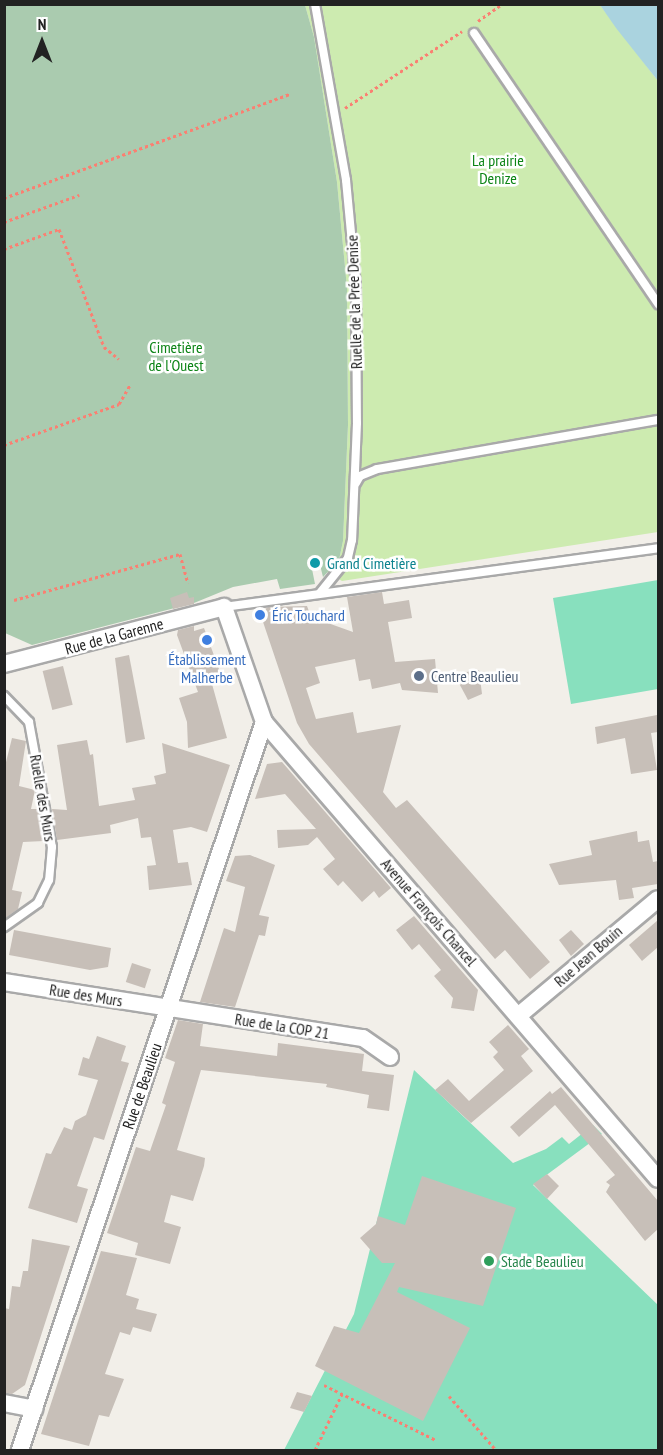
<!DOCTYPE html>
<meta charset="utf-8">
<style>
body{margin:0}
#map{position:relative;width:663px;height:1455px;overflow:hidden;background:#f2efe9;font-family:"PT Sans Narrow",sans-serif}
div>[style]{position:absolute}
[style*='--x']{left:calc(var(--x)*1px);top:calc(var(--y)*1px);width:calc(var(--w)*1px);rotate:calc(var(--a)*1deg)}
.grass>*{inset:0;background:#cdebb0}
.cemetery>*{inset:0;background:#aacbaf}
.pitch>*{inset:0;background:#88e0be}
.water>*{inset:0;background:#aad3df}
.building>*{inset:0;background:#c7bfb8;transform-origin:0 0}
.path>*{height:3px;margin-top:-1.5px;transform-origin:0;background:repeating-linear-gradient(90deg,#fa8072 0 3px,transparent 0 6px)}
.roads{filter:drop-shadow(2px 0 #a9a9a9) drop-shadow(-2px 0 #a9a9a9) drop-shadow(0 2px #a9a9a9) drop-shadow(0 -2px #a9a9a9)}
.lane>*{height:8px;margin:-4px;padding:0 4px;transform-origin:4px;border-radius:4px;background:#fff}
.street>*{height:16px;margin:-8px;padding:0 8px;transform-origin:8px;border-radius:8px;background:#fff}
.dots>*{width:16px;height:16px;translate:-50% -50%;box-sizing:border-box;border:3px solid #fff;border-radius:50%}
span{translate:-50% -50%;white-space:nowrap;text-align:center;line-height:1.15;-webkit-text-stroke:5px #fff;paint-order:stroke}
.park-label{font-size:16px;color:#0c8416}
.street-label{font-size:16px;color:#222}
.culture-label{font-size:16px;color:#0d838f}
.left{translate:0 -50%;text-align:left}
.shop-label{font-size:16px;color:#366cbe}
.service-label{font-size:16px;color:#4e5e75}
.leisure-label{font-size:16px;color:#27864d}
.frame{position:absolute;inset:0;border:6px solid #222;pointer-events:none}
.north{position:absolute;left:12px;top:12px;width:60px;height:60px;-webkit-text-stroke:4px #fff;paint-order:stroke;rotate:0deg;font-size:16px;font-weight:700;line-height:24px;text-align:center;color:#222}
.north::after{content:'';display:block;margin:auto;width:21px;height:27px;background:#222;clip-path:polygon(50% 0,100% 100%,50% 72%,0 100%)}
</style>
<div id="map">
<div class="grass">
<div style="clip-path:polygon(305px 5px,600px 5px,658px 81px,658px 532px,342px 581px,327px 572px,339px 560px,343px 541px,348px 425px,347px 288px,337px 182px,314px 37px)"></div>
</div>
<div class="cemetery">
<div style="clip-path:polygon(5px 5px,305px 5px,314px 37px,337px 182px,347px 288px,348px 425px,343px 541px,339px 560px,323px 577px,318px 557px,310px 559px,315px 584px,280px 589px,277px 579px,233px 587px,194px 603px,32px 645px,5px 633px)"></div>
</div>
<div class="pitch">
<div style="clip-path:polygon(658px 580px,658px 689px,571px 704px,553px 598px)"></div>
<div style="clip-path:polygon(414px 1070px,513px 1163px,546px 1149px,562px 1137px,569px 1144px,593px 1125px,602px 1134px,533px 1185px,658px 1305px,658px 1450px,284px 1450px,354px 1314px)"></div>
</div>
<div class="water">
<div style="clip-path:polygon(600px 5px,658px 5px,658px 81px,616px 28px)"></div>
</div>
<div class="building">
<div style="clip-path:polygon(187px 592px,189px 598px,194px 597px,194px 604px,173px 609px,170px 598px)"></div>
<div style="clip-path:polygon(382px 592px,384px 604px,409px 600px,412px 618px,388px 622px,395px 662px,435px 659px,438px 693px,402px 690px,400px 683px,372px 689px,370px 679px,359px 681px,355px 659px,315px 667px,320px 683px,306px 688px,316px 719px,353px 712px,357px 733px,401px 725px,383px 792px,396px 808px,407px 800px,550px 962px,530px 979px,505px 950px,495px 959px,309px 744px,297px 723px,260px 613px,268px 607px,307px 606px,311px 617px,353px 632px,347px 597px)"></div>
<div style="clip-path:polygon(194px 626px,194px 631px,204px 628px,223px 680px,212px 684px,227px 738px,188px 748px,187px 722px,179px 698px,198px 692px,177px 635px,178px 630px)"></div>
<div style="clip-path:polygon(129px 655px,145px 739px,126px 743px,115px 658px)"></div>
<div style="left:63px;top:666px;width:40px;height:21px;rotate:76deg"></div>
<div style="clip-path:polygon(479px 670px,482px 694px,468px 700px,454px 674px)"></div>
<div style="clip-path:polygon(657px 715px,658px 732px,651px 733px,657px 770px,631px 774px,625px 738px,597px 744px,595px 727px)"></div>
<div style="clip-path:polygon(12px 738px,26px 741px,19px 786px,35px 790px,31px 809px,39px 809px,44px 841px,23px 842px,12px 890px,22px 892px,18px 909px,4px 919px,4px 770px)"></div>
<div style="clip-path:polygon(87px 740px,90px 755px,93px 754px,99px 806px,135px 800px,132px 788px,156px 784px,154px 776px,166px 773px,162px 743px,230px 765px,207px 832px,191px 827px,173px 830px,178px 863px,188px 862px,192px 885px,149px 890px,147px 866px,156px 865px,151px 837px,141px 838px,138px 818px,110px 825px,111px 833px,57px 840px,52px 809px,67px 810px,57px 745px)"></div>
<div style="clip-path:polygon(282px 762px,391px 888px,379px 898px,374px 891px,362px 902px,343px 881px,338px 886px,323px 869px,335px 859px,317px 837px,308px 845px,278px 848px,277px 830px,316px 829px,285px 794px,255px 799px,267px 764px)"></div>
<div style="clip-path:polygon(637px 831px,638px 842px,649px 840px,653px 862px,658px 861px,658px 884px,632px 888px,634px 898px,619px 900px,616px 880px,559px 885px,549px 864px,592px 855px,589px 841px)"></div>
<div style="clip-path:polygon(250px 855px,275px 865px,259px 915px,269px 917px,265px 936px,259px 935px,235px 1007px,200px 1002px,224px 928px,235px 932px,245px 887px,226px 881px,235px 856px)"></div>
<div style="clip-path:polygon(414px 916px,478px 990px,474px 1011px,451px 1008px,453px 998px,434px 976px,441px 970px,419px 944px,412px 950px,396px 930px)"></div>
<div style="clip-path:polygon(658px 920px,658px 947px,642px 961px,629px 945px)"></div>
<div style="clip-path:polygon(14px 930px,111px 948px,108px 967px,90px 970px,9px 955px)"></div>
<div style="clip-path:polygon(571px 930px,584px 944px,571px 956px,559px 940px)"></div>
<div style="left:132px;top:963px;width:20px;height:20px;rotate:18deg"></div>
<div style="clip-path:polygon(178px 1020px,203px 1024px,200px 1046px,277px 1056px,278px 1043px,364px 1054px,362px 1071px,394px 1075px,389px 1111px,367px 1108px,369px 1095px,326px 1087px,327px 1084px,201px 1070px,177px 1150px,205px 1158px,204px 1166px,193px 1201px,171px 1195px,164px 1222px,181px 1227px,170px 1264px,135px 1255px,138px 1243px,107px 1233px,136px 1147px,150px 1151px,166px 1105px,162px 1103px,175px 1062px,165px 1058px)"></div>
<div style="clip-path:polygon(508px 1025px,529px 1049px,521px 1056px,533px 1071px,471px 1123px,435px 1090px,448px 1079px,469px 1101px,504px 1070px,493px 1057px,498px 1052px,489px 1042px)"></div>
<div style="clip-path:polygon(97px 1036px,126px 1046px,121px 1061px,129px 1063px,104px 1140px,94px 1137px,77px 1186px,88px 1189px,77px 1223px,28px 1208px,46px 1153px,51px 1154px,64px 1127px,72px 1130px,75px 1121px,86px 1115px,98px 1080px,78px 1075px,83px 1057px,89px 1059px)"></div>
<div style="clip-path:polygon(561px 1087px,658px 1201px,658px 1229px,645px 1241px,606px 1192px,610px 1185px,606px 1182px,615px 1175px,555px 1105px,519px 1137px,510px 1127px,550px 1091px,552px 1094px)"></div>
<div style="clip-path:polygon(547px 1174px,559px 1186px,547px 1199px,533px 1184px)"></div>
<div style="clip-path:polygon(422px 1176px,516px 1208px,483px 1306px,399px 1287px,397px 1292px,470px 1328px,423px 1421px,315px 1366px,334px 1326px,359px 1333px,395px 1263px,382px 1263px,360px 1238px,376px 1224px,378px 1216px,405px 1225px)"></div>
<div style="clip-path:polygon(32px 1239px,70px 1246px,25px 1385px,12px 1394px,4px 1393px,4px 1308px,9px 1309px,12px 1286px,20px 1287px,23px 1271px,28px 1271px)"></div>
<div style="clip-path:polygon(101px 1251px,137px 1258px,126px 1295px,139px 1299px,136px 1309px,157px 1314px,151px 1332px,133px 1327px,130px 1335px,120px 1332px,105px 1374px,124px 1379px,109px 1417px,99px 1415px,89px 1446px,41px 1434px)"></div>
<div style="clip-path:polygon(297px 1392px,312px 1396px,304px 1412px,290px 1408px)"></div>
</div>
<div class="path">
<div style="--x:478;--y:21;--w:29;--a:-35"></div>
<div style="--x:345;--y:108;--w:140;--a:-33.3"></div>
<div style="--x:4;--y:198;--w:304;--a:-20"></div>
<div style="--x:4;--y:222;--w:80;--a:-19.8"></div>
<div style="--x:4;--y:249;--w:59;--a:-20"></div>
<div style="--x:59;--y:229;--w:126;--a:69.1"></div>
<div style="--x:104;--y:347;--w:19;--a:39"></div>
<div style="--x:4;--y:445;--w:122;--a:-19.6"></div>
<div style="--x:119;--y:404;--w:22;--a:-60"></div>
<div style="--x:14;--y:600;--w:172;--a:-15.5"></div>
<div style="--x:180;--y:554;--w:30;--a:75"></div>
<div style="--x:324;--y:1385;--w:125;--a:26.2"></div>
<div style="--x:449;--y:1396;--w:72;--a:49"></div>
<div style="--x:315;--y:1450;--w:62;--a:-64.3"></div>
</div>
<div class="roads">
<div class="lane">
<div style="--x:315;--y:4;--w:179;--a:80"></div>
<div style="--x:346;--y:180;--w:106;--a:84.6"></div>
<div style="--x:356;--y:286;--w:137;--a:89.6"></div>
<div style="--x:357;--y:423;--w:117;--a:92.4"></div>
<div style="--x:352;--y:540;--w:18;--a:103"></div>
<div style="--x:348;--y:558;--w:45;--a:128.7"></div>
<div style="--x:474;--y:33;--w:328;--a:55.8"></div>
<div style="--x:356;--y:483;--w:8;--a:-60"></div>
<div style="--x:360;--y:476;--w:18;--a:-22"></div>
<div style="--x:377;--y:469;--w:285;--a:-9.9"></div>
<div style="--x:224;--y:607;--w:438;--a:-7.7"></div>
<div style="--x:4;--y:696;--w:36;--a:46"></div>
<div style="--x:29;--y:722;--w:127;--a:79.6"></div>
<div style="--x:52;--y:847;--w:33;--a:95"></div>
<div style="--x:49;--y:880;--w:25;--a:116"></div>
<div style="--x:38;--y:903;--w:42;--a:144.8"></div>
</div>
<div class="street">
<div style="--x:4;--y:664;--w:227;--a:-14.5"></div>
<div style="--x:224;--y:607;--w:122;--a:70.8"></div>
<div style="--x:264;--y:722;--w:603;--a:49.23"></div>
<div style="--x:4;--y:982;--w:363;--a:8.9"></div>
<div style="--x:363;--y:1038;--w:33;--a:35"></div>
<div style="--x:518;--y:1016;--w:182;--a:-39.9"></div>
<div style="--x:4;--y:1403;--w:31;--a:11"></div>
<div style="--x:20;--y:1450;--w:768;--a:-71.47"></div>
</div>
</div>
<div class="dots">
<div style="left:315px;top:563px;background:#0f9aa8"></div>
<div style="left:260px;top:615px;background:#3f7fe0"></div>
<div style="left:207px;top:640px;background:#3f7fe0"></div>
<div style="left:419px;top:676px;background:#5c6f8a"></div>
<div style="left:489px;top:1261px;background:#2e9e5b"></div>
</div>
<div class="park-label">
<span style="left:498px;top:169px">La prairie<br>Denize</span>
<span style="left:176px;top:356px">Cimetière<br>de l'Ouest</span>
</div>
<div class="street-label">
<span style="left:354px;top:302px;rotate:-92deg">Ruelle de la Prée Denise</span>
<span style="left:114px;top:636px;rotate:-15deg">Rue de la Garenne</span>
<span style="left:43px;top:798px;rotate:80deg">Ruelle des Murs</span>
<span style="left:429px;top:912px;rotate:49deg">Avenue François Chancel</span>
<span style="left:588px;top:956px;rotate:-41deg">Rue Jean Bouin</span>
<span style="left:86px;top:995px;rotate:9deg">Rue des Murs</span>
<span style="left:282px;top:1026px;rotate:9deg">Rue de la COP 21</span>
<span style="left:142px;top:1086px;rotate:-71deg">Rue de Beaulieu</span>
</div>
<div class="culture-label">
<span class="left" style="left:327px;top:563px">Grand Cimetière</span>
</div>
<div class="shop-label">
<span class="left" style="left:272px;top:615px">Éric Touchard</span>
<span style="left:207px;top:668px">Établissement<br>Malherbe</span>
</div>
<div class="service-label">
<span class="left" style="left:431px;top:676px">Centre Beaulieu</span>
</div>
<div class="leisure-label">
<span class="left" style="left:501px;top:1261px">Stade Beaulieu</span>
</div>
<div class="frame"></div>
<div class="north">N</div>
</div>
